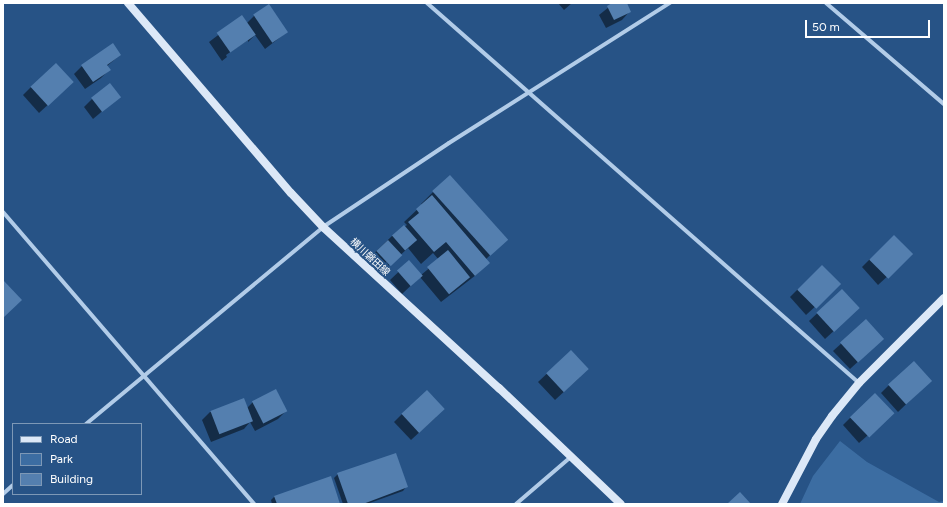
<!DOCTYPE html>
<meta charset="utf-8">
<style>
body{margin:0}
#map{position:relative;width:947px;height:507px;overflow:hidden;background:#275386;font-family:Figtree,"Noto Sans JP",sans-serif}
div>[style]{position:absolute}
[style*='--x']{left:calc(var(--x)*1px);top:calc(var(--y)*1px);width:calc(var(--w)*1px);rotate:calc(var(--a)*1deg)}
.green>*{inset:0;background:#3c6da2}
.shadow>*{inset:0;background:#0007}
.building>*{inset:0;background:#547faf;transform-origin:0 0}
.street>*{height:4px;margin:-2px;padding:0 2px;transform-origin:2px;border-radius:2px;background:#b2cce8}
.secondary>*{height:8px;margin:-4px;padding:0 4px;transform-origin:4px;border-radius:4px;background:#dce8f7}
span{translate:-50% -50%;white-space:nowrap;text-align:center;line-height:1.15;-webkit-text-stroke:4px #275386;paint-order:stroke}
.street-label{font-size:10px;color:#fff}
.frame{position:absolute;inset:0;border:4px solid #fff;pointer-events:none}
.legend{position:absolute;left:12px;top:423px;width:130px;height:72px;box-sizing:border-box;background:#275386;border:1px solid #7d98b6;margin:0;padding:5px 7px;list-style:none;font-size:12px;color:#fff}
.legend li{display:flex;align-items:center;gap:8px;height:20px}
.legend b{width:20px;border:1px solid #7d98b6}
.scale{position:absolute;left:805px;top:20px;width:125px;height:18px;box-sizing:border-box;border:2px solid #fff;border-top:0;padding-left:5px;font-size:12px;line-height:14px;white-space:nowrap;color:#fff;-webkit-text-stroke:3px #275386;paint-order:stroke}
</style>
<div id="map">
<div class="green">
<div style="clip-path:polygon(840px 441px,867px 462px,939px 502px,944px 501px,944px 504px,800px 504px,813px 476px)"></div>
</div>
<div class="shadow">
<div style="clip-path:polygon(558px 3px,572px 3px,564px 10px)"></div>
<div style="clip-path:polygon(614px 3px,626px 3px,630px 11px,622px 20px,606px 28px,599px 15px)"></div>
<div style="clip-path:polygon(255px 15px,287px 32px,265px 49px,255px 35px,248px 42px,248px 40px,226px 55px,227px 57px,222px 61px,209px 42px,242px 17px,247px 23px)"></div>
<div style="clip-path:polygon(120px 55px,107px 66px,109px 70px,101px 78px,85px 89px,74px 74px,82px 66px)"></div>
<div style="clip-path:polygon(31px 87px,64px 90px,39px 113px,23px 95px)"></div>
<div style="clip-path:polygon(119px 97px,93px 119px,84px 107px,92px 99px)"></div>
<div style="clip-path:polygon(433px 192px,506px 240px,485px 260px,488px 263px,476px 275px,441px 302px,420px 277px,402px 294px,390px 280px,409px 262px,421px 275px,439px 260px,433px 253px,421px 264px,408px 248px,381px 273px,368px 259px,392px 236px,407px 225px,404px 222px,422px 205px,421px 204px)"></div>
<div style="clip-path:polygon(870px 259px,903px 262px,878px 285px,862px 267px)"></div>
<div style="clip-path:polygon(798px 289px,831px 292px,806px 315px,790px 297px)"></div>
<div style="clip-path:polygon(842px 290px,850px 316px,825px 339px,809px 321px)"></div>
<div style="clip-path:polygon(866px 321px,874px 347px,850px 369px,833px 351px)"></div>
<div style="clip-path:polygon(571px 351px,580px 377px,555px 400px,538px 382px)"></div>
<div style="clip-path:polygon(889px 385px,922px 389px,898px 412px,881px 393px)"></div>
<div style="clip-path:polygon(253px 402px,286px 411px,278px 419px,255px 431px,250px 422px,244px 429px,211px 442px,202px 420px,210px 412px,247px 408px)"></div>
<div style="clip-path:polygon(402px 414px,436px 417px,411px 440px,394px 422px)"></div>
<div style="clip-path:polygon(851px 417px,884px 421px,859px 443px,843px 425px)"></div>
<div style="clip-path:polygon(338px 474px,406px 487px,403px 491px,367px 504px,343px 504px,334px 478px)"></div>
<div style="clip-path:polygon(275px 496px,339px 504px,272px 504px,271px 500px)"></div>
</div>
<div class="building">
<div style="clip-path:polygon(612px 3px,627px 3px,631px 12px,614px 20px,607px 6px)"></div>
<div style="left:269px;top:4px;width:34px;height:19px;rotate:56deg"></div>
<div style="left:242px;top:15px;width:24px;height:31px;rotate:55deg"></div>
<div style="clip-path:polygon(113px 43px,121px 55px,107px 65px,111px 70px,93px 82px,81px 65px)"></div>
<div style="left:56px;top:63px;width:26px;height:35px;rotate:47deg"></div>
<div style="left:110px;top:83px;width:18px;height:24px;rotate:52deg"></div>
<div style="left:450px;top:175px;width:87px;height:24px;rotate:48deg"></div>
<div style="clip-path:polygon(432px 195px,490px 263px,475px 276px,446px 242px,434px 252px,408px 222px,419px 213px,416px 209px)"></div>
<div style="left:404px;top:225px;width:20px;height:16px;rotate:49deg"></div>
<div style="left:894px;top:235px;width:27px;height:35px;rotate:45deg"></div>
<div style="left:388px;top:240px;width:21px;height:16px;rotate:47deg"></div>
<div style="left:448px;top:250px;width:35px;height:27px;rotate:51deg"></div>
<div style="left:409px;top:260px;width:21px;height:16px;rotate:49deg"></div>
<div style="left:822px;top:265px;width:27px;height:35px;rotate:45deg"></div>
<div style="clip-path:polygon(4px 281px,22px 300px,3px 318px,3px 282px)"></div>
<div style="left:842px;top:289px;width:26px;height:35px;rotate:47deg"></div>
<div style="left:866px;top:319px;width:27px;height:35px;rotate:48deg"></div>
<div style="left:571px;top:350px;width:26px;height:34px;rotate:47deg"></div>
<div style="left:914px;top:361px;width:27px;height:35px;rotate:48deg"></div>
<div style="left:276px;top:389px;width:25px;height:27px;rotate:63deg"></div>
<div style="left:427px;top:390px;width:26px;height:35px;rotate:47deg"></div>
<div style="left:875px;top:393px;width:28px;height:35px;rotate:46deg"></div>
<div style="left:244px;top:398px;width:25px;height:36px;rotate:69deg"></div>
<div style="clip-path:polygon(396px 453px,408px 487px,363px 504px,348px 504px,337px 473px)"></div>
<div style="clip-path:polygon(331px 476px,340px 504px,277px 504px,274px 496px)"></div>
<div style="clip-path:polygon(740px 492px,751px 504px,727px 504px)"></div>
</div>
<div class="street">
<div style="--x:427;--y:3;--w:575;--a:41.34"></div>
<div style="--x:826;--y:3;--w:155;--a:40.6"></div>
<div style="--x:3;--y:212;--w:385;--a:49.3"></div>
<div style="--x:86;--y:424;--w:308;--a:-39.7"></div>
<div style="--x:323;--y:227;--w:151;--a:-33.7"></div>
<div style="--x:449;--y:143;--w:262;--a:-32.4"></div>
<div style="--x:3;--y:494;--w:13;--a:-42"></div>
<div style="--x:516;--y:504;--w:74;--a:-40.6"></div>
</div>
<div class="secondary">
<div style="--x:128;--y:3;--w:250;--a:49.4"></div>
<div style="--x:291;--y:193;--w:47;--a:46.7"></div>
<div style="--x:323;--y:227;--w:239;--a:42.5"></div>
<div style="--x:499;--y:388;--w:168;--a:43.6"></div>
<div style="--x:782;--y:504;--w:73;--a:-62.4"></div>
<div style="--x:816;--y:439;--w:28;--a:-55"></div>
<div style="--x:832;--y:416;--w:43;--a:-50.7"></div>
<div style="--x:859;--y:383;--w:120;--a:-45"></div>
</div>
<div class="street-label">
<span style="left:370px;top:257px;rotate:43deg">横川磐田線</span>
</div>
<div class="frame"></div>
<ul class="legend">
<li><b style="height:5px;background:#dce8f7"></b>Road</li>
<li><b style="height:11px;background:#3c6da2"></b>Park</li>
<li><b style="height:11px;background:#547faf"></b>Building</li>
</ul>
<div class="scale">50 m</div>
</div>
